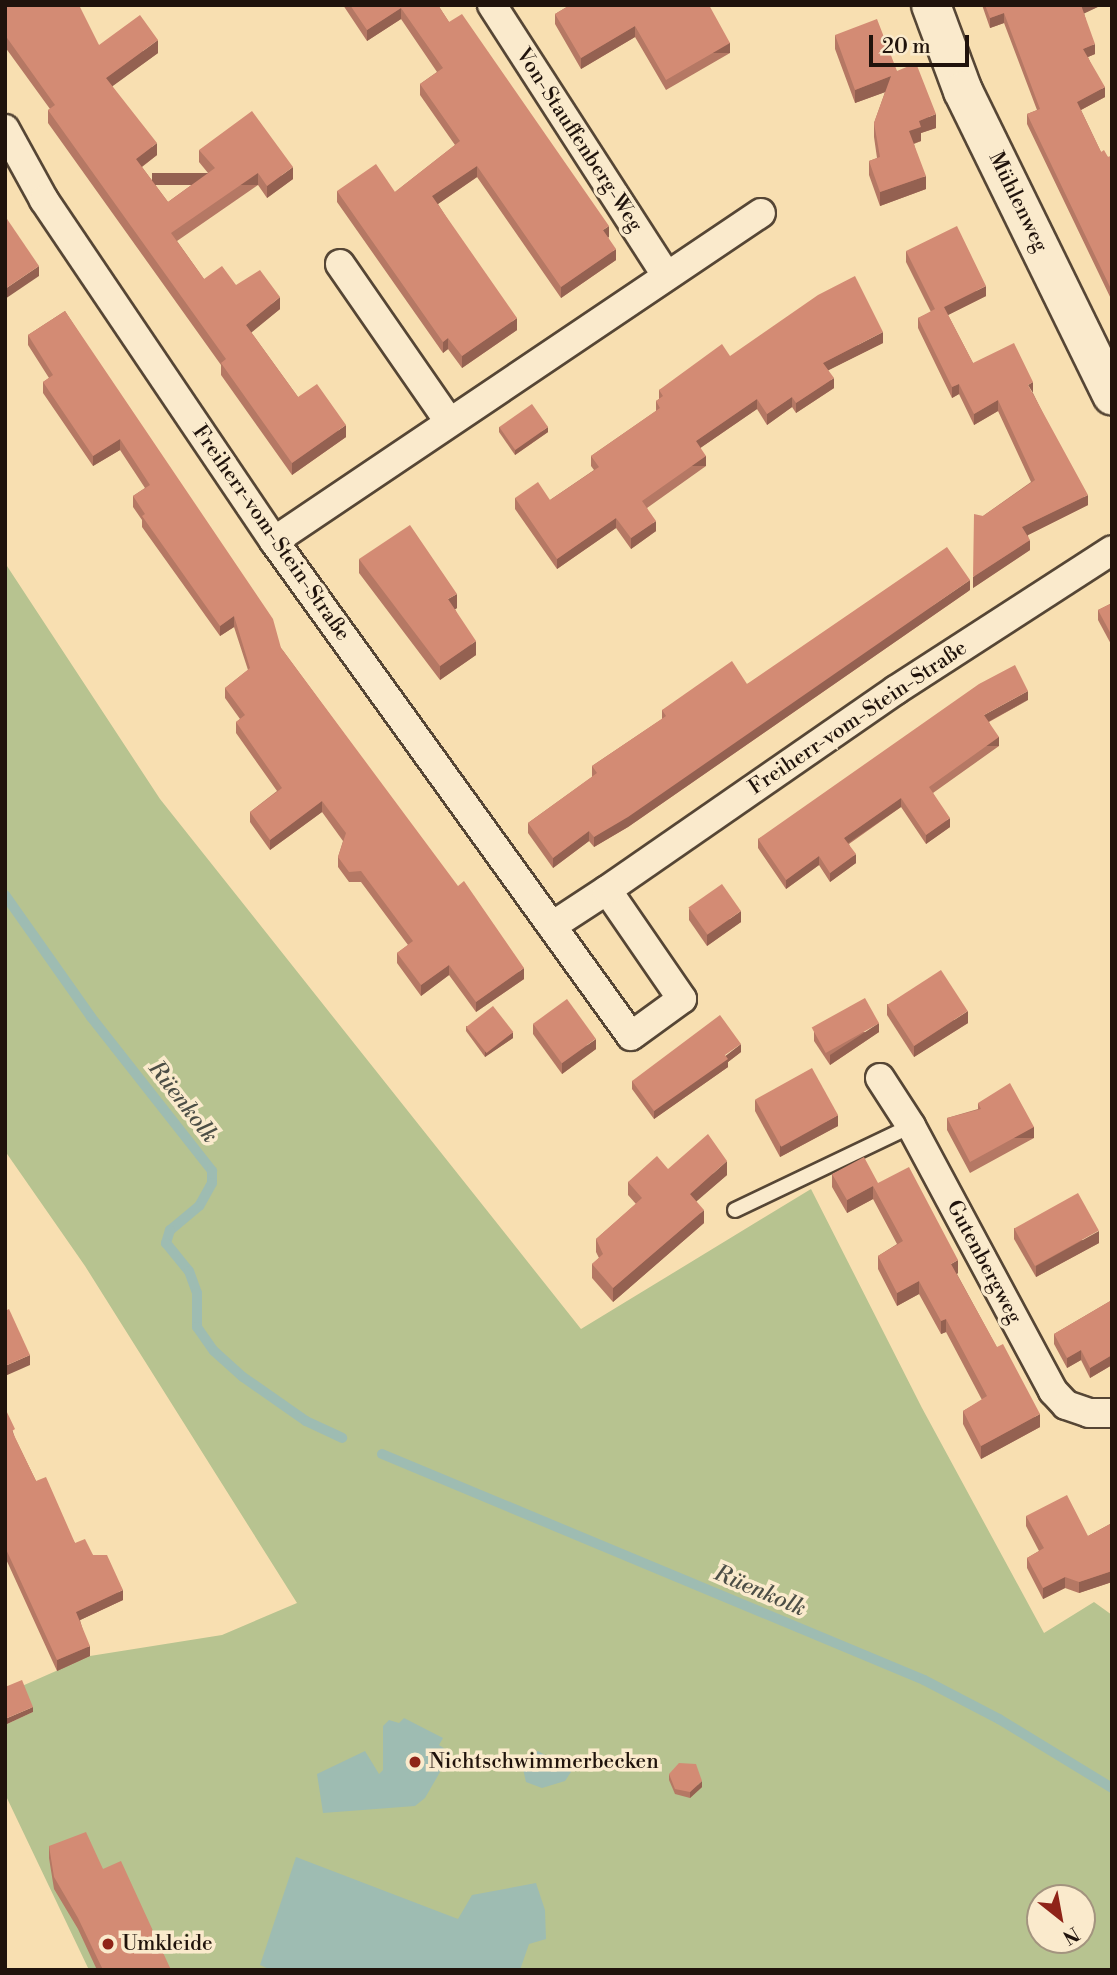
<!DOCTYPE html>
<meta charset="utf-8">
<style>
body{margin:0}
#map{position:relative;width:1117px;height:1975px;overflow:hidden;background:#f8dfb1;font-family:"Libre Bodoni",serif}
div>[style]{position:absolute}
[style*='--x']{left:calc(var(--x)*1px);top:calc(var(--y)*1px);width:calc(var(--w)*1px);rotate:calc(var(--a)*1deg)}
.green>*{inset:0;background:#b7c390}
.water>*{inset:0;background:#9ebcb2}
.stream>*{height:10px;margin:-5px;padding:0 5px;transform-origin:5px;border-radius:5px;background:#9ebcb2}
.roads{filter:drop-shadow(2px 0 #564635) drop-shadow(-2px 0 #564635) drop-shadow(0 2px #564635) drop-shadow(0 -2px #564635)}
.lane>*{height:14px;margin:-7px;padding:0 7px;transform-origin:7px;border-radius:7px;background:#faeacc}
.street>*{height:28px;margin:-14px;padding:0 14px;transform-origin:14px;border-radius:14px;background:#faeacc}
.secondary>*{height:38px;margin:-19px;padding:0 19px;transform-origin:19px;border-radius:19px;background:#faeacc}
.wall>*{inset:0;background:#b57864}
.shaded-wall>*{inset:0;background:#946151;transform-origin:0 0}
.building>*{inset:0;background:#d38b74;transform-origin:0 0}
.dots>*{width:19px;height:19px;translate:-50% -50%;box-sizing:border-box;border:4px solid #faeacc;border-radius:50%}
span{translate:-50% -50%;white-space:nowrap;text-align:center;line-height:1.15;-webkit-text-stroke:7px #faeacc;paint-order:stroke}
.street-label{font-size:21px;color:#20130c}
.poi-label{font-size:21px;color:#20130c}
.left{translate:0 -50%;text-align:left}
.water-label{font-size:23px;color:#4c4e46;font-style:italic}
.frame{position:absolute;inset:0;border:7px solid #20130c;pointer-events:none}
.north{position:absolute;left:1026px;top:1884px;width:70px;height:70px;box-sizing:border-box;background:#faeacc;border:2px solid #a3947f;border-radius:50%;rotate:149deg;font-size:19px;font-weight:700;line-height:28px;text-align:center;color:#20130c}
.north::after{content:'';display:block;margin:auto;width:24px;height:32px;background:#8f2418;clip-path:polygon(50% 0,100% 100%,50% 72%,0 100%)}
.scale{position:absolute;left:869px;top:35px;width:100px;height:32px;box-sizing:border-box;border:4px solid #20130c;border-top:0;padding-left:9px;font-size:21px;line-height:24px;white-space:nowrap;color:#20130c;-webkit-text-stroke:5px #faeacc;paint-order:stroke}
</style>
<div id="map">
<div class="green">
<div style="clip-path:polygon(evenodd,5px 563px,160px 799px,581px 1329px,811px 1189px,922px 1408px,1044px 1633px,1094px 1602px,1112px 1615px,1112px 1970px,89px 1970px,5px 1794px,5px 1725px,33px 1712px,22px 1686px,90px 1656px,222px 1635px,297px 1603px,85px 1266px,5px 1151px,5px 563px,1040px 1898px,1082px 1898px,1082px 1940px,1040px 1940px,1040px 1898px)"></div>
</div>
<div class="water">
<div style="clip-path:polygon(404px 1718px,443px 1738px,439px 1745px,451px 1753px,425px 1798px,415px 1806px,323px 1813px,317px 1774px,365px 1751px,379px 1774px,383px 1770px,383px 1726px,389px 1720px,399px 1723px)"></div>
<div style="clip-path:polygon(538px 1751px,552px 1759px,566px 1759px,571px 1772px,565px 1781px,542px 1788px,526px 1782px,521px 1760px)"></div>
<div style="clip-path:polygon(296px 1857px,458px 1919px,472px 1895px,536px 1883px,545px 1910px,546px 1939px,529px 1944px,520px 1970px,271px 1970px,260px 1965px)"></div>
</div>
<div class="stream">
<div style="--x:5;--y:895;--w:149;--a:54.8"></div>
<div style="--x:91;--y:1017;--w:196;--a:51.8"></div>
<div style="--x:212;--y:1171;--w:12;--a:90"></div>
<div style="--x:212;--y:1183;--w:26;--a:119"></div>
<div style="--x:199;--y:1206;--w:38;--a:140"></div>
<div style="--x:170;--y:1230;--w:14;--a:107"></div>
<div style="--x:166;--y:1243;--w:36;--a:51"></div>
<div style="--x:189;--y:1271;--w:23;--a:70"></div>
<div style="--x:197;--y:1293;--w:34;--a:90"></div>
<div style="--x:197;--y:1327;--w:29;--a:55"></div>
<div style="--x:214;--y:1351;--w:39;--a:42"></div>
<div style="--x:243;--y:1377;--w:77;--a:34.9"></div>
<div style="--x:306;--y:1421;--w:40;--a:25"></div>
<div style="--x:382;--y:1454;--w:587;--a:22.63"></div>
<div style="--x:924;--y:1680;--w:85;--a:27.5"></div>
<div style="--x:999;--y:1719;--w:132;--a:31.4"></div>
</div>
<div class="roads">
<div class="lane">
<div style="--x:735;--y:1210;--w:195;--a:-25.5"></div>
</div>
<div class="street">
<div style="--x:492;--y:5;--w:321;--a:57.2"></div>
<div style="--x:5;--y:129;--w:81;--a:61.2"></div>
<div style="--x:44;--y:200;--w:411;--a:56"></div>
<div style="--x:274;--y:541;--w:610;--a:54.2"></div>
<div style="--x:631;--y:1036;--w:63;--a:-36"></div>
<div style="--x:682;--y:999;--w:132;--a:-124.5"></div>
<div style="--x:607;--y:890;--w:66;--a:146.8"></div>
<div style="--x:340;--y:264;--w:190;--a:55.3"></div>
<div style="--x:274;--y:541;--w:587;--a:-33.96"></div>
<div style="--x:607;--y:890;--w:351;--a:-34.7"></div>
<div style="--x:896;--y:690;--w:257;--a:-32.9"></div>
<div style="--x:880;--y:1078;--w:57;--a:57.1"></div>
<div style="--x:911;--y:1126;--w:301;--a:61.8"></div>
<div style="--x:1053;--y:1391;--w:19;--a:47"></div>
<div style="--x:1066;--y:1405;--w:24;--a:19"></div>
<div style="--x:1089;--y:1413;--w:23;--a:0"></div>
</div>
<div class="secondary">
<div style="--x:931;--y:5;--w:92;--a:69.6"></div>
<div style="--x:963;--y:91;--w:339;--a:63.9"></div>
</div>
</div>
<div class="wall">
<div style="clip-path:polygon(5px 5px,99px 45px,158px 53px,112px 86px,157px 155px,142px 167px,168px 202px,208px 173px,199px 162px,199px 150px,293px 179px,267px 198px,258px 185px,177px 241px,204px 279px,236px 285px,280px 309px,251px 332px,298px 397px,346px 437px,292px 475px,221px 375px,221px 365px,48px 123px,48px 110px,50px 109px,5px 47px)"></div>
<div style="clip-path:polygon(343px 5px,438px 5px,449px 22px,609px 237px,608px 237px,616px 260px,561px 298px,477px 177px,438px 204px,517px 330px,462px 368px,448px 349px,443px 353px,337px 202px,337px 191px,395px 192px,455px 145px,420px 95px,420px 84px,437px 72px,401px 19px,367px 41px)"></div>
<div style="clip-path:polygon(570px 5px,730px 53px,666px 90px,635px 37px,581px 69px,555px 24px,555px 14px)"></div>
<div style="clip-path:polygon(982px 5px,1102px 5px,1084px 13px,1095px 54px,1088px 57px,1105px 97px,1081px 110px,1101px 152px,1108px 157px,1112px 156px,1112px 301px,1027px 124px,1027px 114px,1037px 110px,1004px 23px,990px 28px)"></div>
<div style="clip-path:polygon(835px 35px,897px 71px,936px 128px,921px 133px,921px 141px,914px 144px,926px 189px,880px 206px,869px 175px,869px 161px,877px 158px,874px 137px,874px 123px,885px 92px,855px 103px,835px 49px)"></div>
<div style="clip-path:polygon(906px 251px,986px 296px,948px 315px,973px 363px,1033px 393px,1088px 505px,1028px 535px,1030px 550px,973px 588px,983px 516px,1031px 482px,998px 411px,974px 425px,959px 394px,952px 398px,918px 328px,918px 318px,931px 312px,906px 262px)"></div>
<div style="clip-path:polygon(65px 311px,281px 648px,524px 979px,476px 1012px,449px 975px,421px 996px,397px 963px,397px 953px,408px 945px,361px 882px,349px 882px,338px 867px,338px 857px,343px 841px,322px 812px,270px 850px,250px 822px,250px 812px,277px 791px,236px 733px,236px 722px,240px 719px,225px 698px,225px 688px,248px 670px,234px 627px,220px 636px,142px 527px,142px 520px,133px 507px,133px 496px,145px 488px,120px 450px,93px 466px,43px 393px,43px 382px,49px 378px,28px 345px,28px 335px)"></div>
<div style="clip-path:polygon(883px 343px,828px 370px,834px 388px,796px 413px,792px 407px,767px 425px,757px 409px,700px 448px,706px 466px,647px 508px,656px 531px,631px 549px,616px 528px,557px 569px,515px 509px,515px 498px,550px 500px,594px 470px,591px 466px,591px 456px,656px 411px,656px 401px,659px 399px,659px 390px,730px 356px)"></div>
<div style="clip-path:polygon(499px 427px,548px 432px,515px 455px,499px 432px)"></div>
<div style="clip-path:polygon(359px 559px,457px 608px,455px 609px,476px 655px,440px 680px,359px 573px)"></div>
<div style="clip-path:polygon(970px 590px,628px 827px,594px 847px,589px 841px,553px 868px,528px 833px,528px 823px,592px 777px,592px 766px,662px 719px,662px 710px,747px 684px)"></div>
<div style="clip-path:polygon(1112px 603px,1112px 646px,1098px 620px,1098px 610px)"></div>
<div style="clip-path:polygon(1028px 700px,989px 722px,999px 746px,933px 793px,950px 827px,926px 844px,901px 807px,849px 844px,856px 863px,830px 882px,819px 865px,786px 889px,758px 848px,758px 839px)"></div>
<div style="clip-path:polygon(689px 909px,741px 922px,707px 946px,689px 920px)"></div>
<div style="clip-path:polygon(887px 1004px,968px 1023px,914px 1057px,887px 1015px)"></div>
<div style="clip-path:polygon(533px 1024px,596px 1049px,562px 1074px,533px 1034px)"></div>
<div style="clip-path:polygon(466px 1026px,513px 1038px,485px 1057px,466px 1031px)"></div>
<div style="clip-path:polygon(814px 1032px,879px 1032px,830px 1065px,814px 1041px)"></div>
<div style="clip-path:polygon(741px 1052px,728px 1062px,728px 1067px,654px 1119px,632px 1089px,632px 1081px)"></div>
<div style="clip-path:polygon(755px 1100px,838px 1126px,780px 1157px,755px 1111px)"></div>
<div style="clip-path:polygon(978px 1103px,1034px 1138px,970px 1173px,947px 1130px,947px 1118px,978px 1109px)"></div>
<div style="clip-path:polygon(668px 1169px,727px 1175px,696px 1201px,704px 1223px,613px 1302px,592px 1278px,592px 1264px,599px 1258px,596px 1252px,596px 1239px,636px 1204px,628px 1195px,628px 1182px)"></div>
<div style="clip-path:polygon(832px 1174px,878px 1183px,958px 1273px,957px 1274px,1040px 1427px,981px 1459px,963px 1424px,963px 1411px,982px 1400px,946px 1332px,941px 1334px,919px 1294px,897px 1306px,878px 1269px,878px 1256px,897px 1244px,873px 1199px,847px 1213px,832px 1187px)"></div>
<div style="clip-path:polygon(1014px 1228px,1099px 1243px,1036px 1277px,1014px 1239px)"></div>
<div style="clip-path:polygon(1112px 1300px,1112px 1365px,1090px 1378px,1081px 1360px,1067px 1368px,1054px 1344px,1054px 1334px)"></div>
<div style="clip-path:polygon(5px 1408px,15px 1438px,36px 1481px,75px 1543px,93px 1555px,123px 1600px,80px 1620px,90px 1656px,57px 1671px,5px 1557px)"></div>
<div style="clip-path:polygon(1112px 1450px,1112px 1466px,1110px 1462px,1110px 1451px)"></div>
<div style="clip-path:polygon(1026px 1516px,1088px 1536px,1112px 1523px,1112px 1582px,1079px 1593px,1065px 1588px,1043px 1599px,1027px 1568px,1027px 1558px,1039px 1551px,1026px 1526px)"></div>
<div style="clip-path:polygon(669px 1774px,702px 1787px,690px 1798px,675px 1794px,669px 1780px)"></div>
<div style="clip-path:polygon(49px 1846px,103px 1869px,171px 1970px,97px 1970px,78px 1929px,54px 1889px,49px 1858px)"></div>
</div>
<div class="shaded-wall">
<div style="clip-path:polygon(1081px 5px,1102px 5px,1081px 15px)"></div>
<div style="clip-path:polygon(401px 8px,401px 19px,367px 41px,367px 30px)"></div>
<div style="clip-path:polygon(1004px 13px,1004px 23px,990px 28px,990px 18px)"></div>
<div style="clip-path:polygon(635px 26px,635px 37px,581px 69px,581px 58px)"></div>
<div style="clip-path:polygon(158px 40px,158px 53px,106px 91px,106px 78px)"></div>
<div style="left:730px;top:43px;width:10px;height:74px;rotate:90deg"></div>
<div style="clip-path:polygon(1095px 44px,1095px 54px,1083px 59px,1083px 49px)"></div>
<div style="clip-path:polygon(891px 76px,891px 90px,855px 103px,855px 90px)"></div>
<div style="clip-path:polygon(1105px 87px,1105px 97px,1077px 112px,1077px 102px)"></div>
<div style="clip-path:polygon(936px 114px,936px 128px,921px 133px,921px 141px,909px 145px,909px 131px,919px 121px)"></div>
<div style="clip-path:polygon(157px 143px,157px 155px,136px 171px,136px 159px)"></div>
<div style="clip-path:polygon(477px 166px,477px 177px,432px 208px,432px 196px)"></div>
<div style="clip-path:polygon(293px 167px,293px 179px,267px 198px,267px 186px)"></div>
<div style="left:258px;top:173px;width:12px;height:106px;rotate:90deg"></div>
<div style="clip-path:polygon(926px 176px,926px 189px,880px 206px,880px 192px)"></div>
<div style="clip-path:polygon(609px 226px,609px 237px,603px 241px,603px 230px)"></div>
<div style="clip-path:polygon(616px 249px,616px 260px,561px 298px,561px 287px)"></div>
<div style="clip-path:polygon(39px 266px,39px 276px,5px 299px,5px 289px)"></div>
<div style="clip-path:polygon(986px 286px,986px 296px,944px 317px,944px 307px)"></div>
<div style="clip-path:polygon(280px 297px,280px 309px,246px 337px,246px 325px)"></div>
<div style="clip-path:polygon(517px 318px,517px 330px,462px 368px,462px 356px)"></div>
<div style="clip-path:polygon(883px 332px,883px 343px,823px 373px,823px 363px)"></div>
<div style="clip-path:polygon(448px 338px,448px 349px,443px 353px,443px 342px)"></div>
<div style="clip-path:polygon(834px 378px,834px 388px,796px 413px,796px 403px)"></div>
<div style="clip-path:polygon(1033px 382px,1033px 393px,1028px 385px)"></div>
<div style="clip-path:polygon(959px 384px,959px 394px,952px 398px,952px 387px)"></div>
<div style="clip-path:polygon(792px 397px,792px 407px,767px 425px,767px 414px)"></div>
<div style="clip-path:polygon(757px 399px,757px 409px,696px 451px,696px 441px)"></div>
<div style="clip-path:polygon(998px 400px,998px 411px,974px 425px,974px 414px)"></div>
<div style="clip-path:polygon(346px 425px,346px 437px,292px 475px,292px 463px)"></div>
<div style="clip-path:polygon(548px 427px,548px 432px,515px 455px,515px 449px)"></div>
<div style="clip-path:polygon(120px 439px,120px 450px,93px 466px,93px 456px)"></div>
<div style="left:706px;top:456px;width:10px;height:78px;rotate:90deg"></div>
<div style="clip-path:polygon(1088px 495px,1088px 505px,1022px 538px,1022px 527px)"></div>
<div style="clip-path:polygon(616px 518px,616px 528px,557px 569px,557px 559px)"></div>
<div style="clip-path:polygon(656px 521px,656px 531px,631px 549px,631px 538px)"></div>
<div style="clip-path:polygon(1030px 540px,1030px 550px,973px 588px,973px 577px)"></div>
<div style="clip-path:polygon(970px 580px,970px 590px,628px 827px,594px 847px,594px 837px)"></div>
<div style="clip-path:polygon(457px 594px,457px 608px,448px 614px,448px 599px)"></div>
<div style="clip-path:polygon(234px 616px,234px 627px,220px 636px,220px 626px)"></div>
<div style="clip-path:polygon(476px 641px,476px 655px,440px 680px,440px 666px)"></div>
<div style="clip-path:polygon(1028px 691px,1028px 700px,984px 724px,984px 715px)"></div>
<div style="left:999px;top:737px;width:9px;height:86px;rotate:90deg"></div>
<div style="clip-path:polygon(901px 798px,901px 807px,844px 846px,844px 838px)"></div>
<div style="clip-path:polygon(322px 801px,322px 812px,270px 850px,270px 840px)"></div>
<div style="clip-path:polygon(950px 818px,950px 827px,926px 844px,926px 835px)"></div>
<div style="clip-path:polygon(589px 831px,589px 841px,553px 868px,553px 858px)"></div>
<div style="clip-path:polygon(856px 854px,856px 863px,830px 882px,830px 873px)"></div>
<div style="clip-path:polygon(819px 856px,819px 865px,786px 889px,786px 880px)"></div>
<div style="clip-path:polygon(741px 911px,741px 922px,707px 946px,707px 935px)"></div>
<div style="clip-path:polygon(449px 965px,449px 975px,421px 996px,421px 985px)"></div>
<div style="clip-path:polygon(524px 968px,524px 979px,476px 1012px,476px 1002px)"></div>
<div style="clip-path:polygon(968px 1011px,968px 1023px,914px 1057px,914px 1046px)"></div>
<div style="clip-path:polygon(879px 1023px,879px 1032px,830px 1065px,830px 1055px)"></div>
<div style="clip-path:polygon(513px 1032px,513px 1038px,485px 1057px,485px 1052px)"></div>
<div style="clip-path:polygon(596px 1039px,596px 1049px,562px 1074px,562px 1063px)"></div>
<div style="clip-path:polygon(741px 1044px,741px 1052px,728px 1062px,728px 1067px,654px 1119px,654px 1111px)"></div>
<div style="clip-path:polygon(838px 1115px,838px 1126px,780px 1157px,780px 1146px)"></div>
<div style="left:1034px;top:1127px;width:11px;height:73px;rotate:90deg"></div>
<div style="clip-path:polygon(727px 1161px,727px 1175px,690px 1207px,690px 1194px)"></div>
<div style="clip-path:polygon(873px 1186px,873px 1199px,847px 1213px,847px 1200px)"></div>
<div style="clip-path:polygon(704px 1210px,704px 1223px,613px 1302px,613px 1288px)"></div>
<div style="clip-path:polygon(1099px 1231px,1099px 1243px,1036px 1277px,1036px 1266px)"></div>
<div style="clip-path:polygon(958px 1260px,958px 1273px,951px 1277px,951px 1264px)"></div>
<div style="clip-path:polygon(919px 1281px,919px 1294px,897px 1306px,897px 1293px)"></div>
<div style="clip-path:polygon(946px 1319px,946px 1332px,941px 1334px,941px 1321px)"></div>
<div style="clip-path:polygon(1081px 1350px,1081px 1360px,1067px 1368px,1067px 1358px)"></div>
<div style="clip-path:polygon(30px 1355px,30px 1365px,5px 1376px,5px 1366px)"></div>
<div style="clip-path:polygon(1112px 1355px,1112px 1365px,1090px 1378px,1090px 1368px)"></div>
<div style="clip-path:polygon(1040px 1414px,1040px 1427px,981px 1459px,981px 1446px)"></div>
<div style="clip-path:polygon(1112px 1571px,1112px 1582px,1079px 1593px,1079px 1582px)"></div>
<div style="clip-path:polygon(1065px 1577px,1065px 1588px,1043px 1599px,1043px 1588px)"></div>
<div style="clip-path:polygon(123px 1590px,123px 1600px,76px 1622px,76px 1612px)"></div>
<div style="clip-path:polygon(90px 1646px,90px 1656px,57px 1671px,57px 1660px)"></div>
<div style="clip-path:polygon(33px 1707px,33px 1712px,5px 1725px,5px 1719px)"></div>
<div style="clip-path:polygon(702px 1781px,702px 1787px,690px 1798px,690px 1792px)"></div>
</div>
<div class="building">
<div style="clip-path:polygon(5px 5px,79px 5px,99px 45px,140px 15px,158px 40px,106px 78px,157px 143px,136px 159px,168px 202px,215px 168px,199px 150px,252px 111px,293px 167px,267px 186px,258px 173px,171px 233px,204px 279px,222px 266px,236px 285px,260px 270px,280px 297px,246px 325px,298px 397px,317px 384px,346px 425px,292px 463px,221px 363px,226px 359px,48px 110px,55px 105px,5px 35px)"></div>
<div style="clip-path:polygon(350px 5px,438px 5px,449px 22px,462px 14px,609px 226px,603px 230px,616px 249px,561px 287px,477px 166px,432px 196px,517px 318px,462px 356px,448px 338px,443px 342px,337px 191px,376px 164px,395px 192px,460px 141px,420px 84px,443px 68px,401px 8px,367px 30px)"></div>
<div style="clip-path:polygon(570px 5px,709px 5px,730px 43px,666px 80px,635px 26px,581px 58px,555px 14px)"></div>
<div style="clip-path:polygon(985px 5px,1081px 5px,1095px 44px,1083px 49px,1105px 87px,1077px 102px,1101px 152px,1104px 150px,1108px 157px,1112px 156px,1112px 291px,1027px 114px,1040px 109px,1004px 13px,990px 18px)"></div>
<div style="clip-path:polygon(877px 19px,897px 71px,916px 63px,936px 114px,919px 121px,921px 127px,909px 131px,926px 176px,880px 192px,869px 161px,880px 157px,874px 123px,891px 76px,855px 90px,835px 35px)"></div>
<div style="clip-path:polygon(5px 216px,39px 266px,5px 289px)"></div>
<div style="clip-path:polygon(957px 226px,986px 286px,944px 307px,973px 363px,1014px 343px,1033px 382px,1028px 385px,1088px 495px,1022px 527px,1030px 540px,973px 577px,974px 514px,983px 516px,1035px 480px,998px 400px,974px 414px,959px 384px,952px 387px,918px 318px,935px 309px,906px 251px)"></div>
<div style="clip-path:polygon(855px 276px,883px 332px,823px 363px,834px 378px,796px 403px,792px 397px,767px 414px,757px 399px,696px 441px,706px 456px,642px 501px,656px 521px,631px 538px,616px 518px,557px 559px,515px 498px,538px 482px,550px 500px,599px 467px,591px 456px,660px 408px,656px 401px,663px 396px,659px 390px,722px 344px,730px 356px,818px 295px)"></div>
<div style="clip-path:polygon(65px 311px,273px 619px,281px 648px,458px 886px,464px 881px,524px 968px,476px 1002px,449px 965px,421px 985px,397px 953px,413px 941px,361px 871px,349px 872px,338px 857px,346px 833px,322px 801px,270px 840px,250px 812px,282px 788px,236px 722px,245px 715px,225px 688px,250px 668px,234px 616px,220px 626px,142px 516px,145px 514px,133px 496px,150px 485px,120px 439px,93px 456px,43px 382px,53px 375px,28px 335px)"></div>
<div style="left:532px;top:404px;width:28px;height:40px;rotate:55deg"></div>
<div style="clip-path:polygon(410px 525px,457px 594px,448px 599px,476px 641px,440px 666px,359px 559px)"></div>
<div style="clip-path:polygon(947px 547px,970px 580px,628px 817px,594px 837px,589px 831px,553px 858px,528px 823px,597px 773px,592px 766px,666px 716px,662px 710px,732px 661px,747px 684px)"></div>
<div style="clip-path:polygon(1112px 603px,1112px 636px,1098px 610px)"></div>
<div style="clip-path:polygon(1015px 665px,1028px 691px,984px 715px,999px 737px,929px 787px,950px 818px,926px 835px,901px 798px,844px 838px,856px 854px,830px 873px,819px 856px,786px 880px,758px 839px,979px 684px)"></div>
<div style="left:722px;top:884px;width:33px;height:41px;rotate:55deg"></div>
<div style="left:941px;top:970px;width:49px;height:64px;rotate:57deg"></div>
<div style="left:865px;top:998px;width:29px;height:61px;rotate:61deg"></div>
<div style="left:567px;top:999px;width:49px;height:42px;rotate:54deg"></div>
<div style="left:493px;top:1006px;width:33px;height:34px;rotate:52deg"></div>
<div style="clip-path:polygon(720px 1015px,741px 1044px,725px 1055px,728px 1059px,654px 1111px,632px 1081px)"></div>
<div style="left:812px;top:1068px;width:54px;height:65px;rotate:61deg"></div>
<div style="clip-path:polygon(1010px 1083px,1034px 1127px,970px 1162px,947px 1118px,981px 1109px,978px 1103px)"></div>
<div style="clip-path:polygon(708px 1134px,727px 1161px,690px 1194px,704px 1210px,613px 1288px,592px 1264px,603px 1254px,596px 1239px,642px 1198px,628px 1182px,657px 1156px,668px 1169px)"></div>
<div style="clip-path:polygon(864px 1157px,878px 1183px,909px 1167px,958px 1260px,951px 1264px,997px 1347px,1003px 1344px,1040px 1414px,981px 1446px,963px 1411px,987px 1396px,946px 1319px,941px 1321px,919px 1281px,897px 1293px,878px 1256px,903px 1241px,873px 1186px,847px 1200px,832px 1174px)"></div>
<div style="left:1078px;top:1193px;width:43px;height:73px;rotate:61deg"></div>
<div style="clip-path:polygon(1112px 1300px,1112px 1355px,1090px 1368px,1081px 1350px,1067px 1358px,1054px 1334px)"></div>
<div style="clip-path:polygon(9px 1309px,30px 1355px,5px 1366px,5px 1311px)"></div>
<div style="clip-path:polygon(5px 1408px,15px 1429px,12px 1431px,36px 1481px,46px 1477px,75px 1543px,85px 1539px,93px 1555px,107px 1555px,123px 1590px,76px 1612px,90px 1646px,57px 1660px,5px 1547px)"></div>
<div style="clip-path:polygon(1067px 1495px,1088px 1536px,1112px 1523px,1112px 1571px,1079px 1582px,1065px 1577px,1043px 1588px,1027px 1558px,1044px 1548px,1026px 1516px)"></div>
<div style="clip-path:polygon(22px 1680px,33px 1707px,5px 1719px,5px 1687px)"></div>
<div style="clip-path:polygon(679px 1763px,696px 1764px,702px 1781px,690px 1792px,675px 1789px,669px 1774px)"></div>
<div style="clip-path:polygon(86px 1832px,103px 1869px,121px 1861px,171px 1970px,103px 1970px,78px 1918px,54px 1877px,49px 1846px)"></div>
</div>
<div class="dots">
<div style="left:415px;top:1762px;background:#8f2418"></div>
<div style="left:108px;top:1944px;background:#8f2418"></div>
</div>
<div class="street-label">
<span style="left:579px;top:140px;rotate:57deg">Von-Stauffenberg-Weg</span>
<span style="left:1018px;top:202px;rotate:64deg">Mühlenweg</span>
<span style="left:271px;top:533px;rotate:55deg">Freiherr-vom-Stein-Straße</span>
<span style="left:858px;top:718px;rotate:-34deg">Freiherr-vom-Stein-Straße</span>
<span style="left:984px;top:1262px;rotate:62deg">Gutenbergweg</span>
</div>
<div class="poi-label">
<span class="left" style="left:429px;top:1762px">Nichtschwimmerbecken</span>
<span class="left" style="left:122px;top:1944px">Umkleide</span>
</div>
<div class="water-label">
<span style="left:183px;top:1102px;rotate:52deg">Rüenkolk</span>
<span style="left:760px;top:1591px;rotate:23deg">Rüenkolk</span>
</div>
<div class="frame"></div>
<div class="north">N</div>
<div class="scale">20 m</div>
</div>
